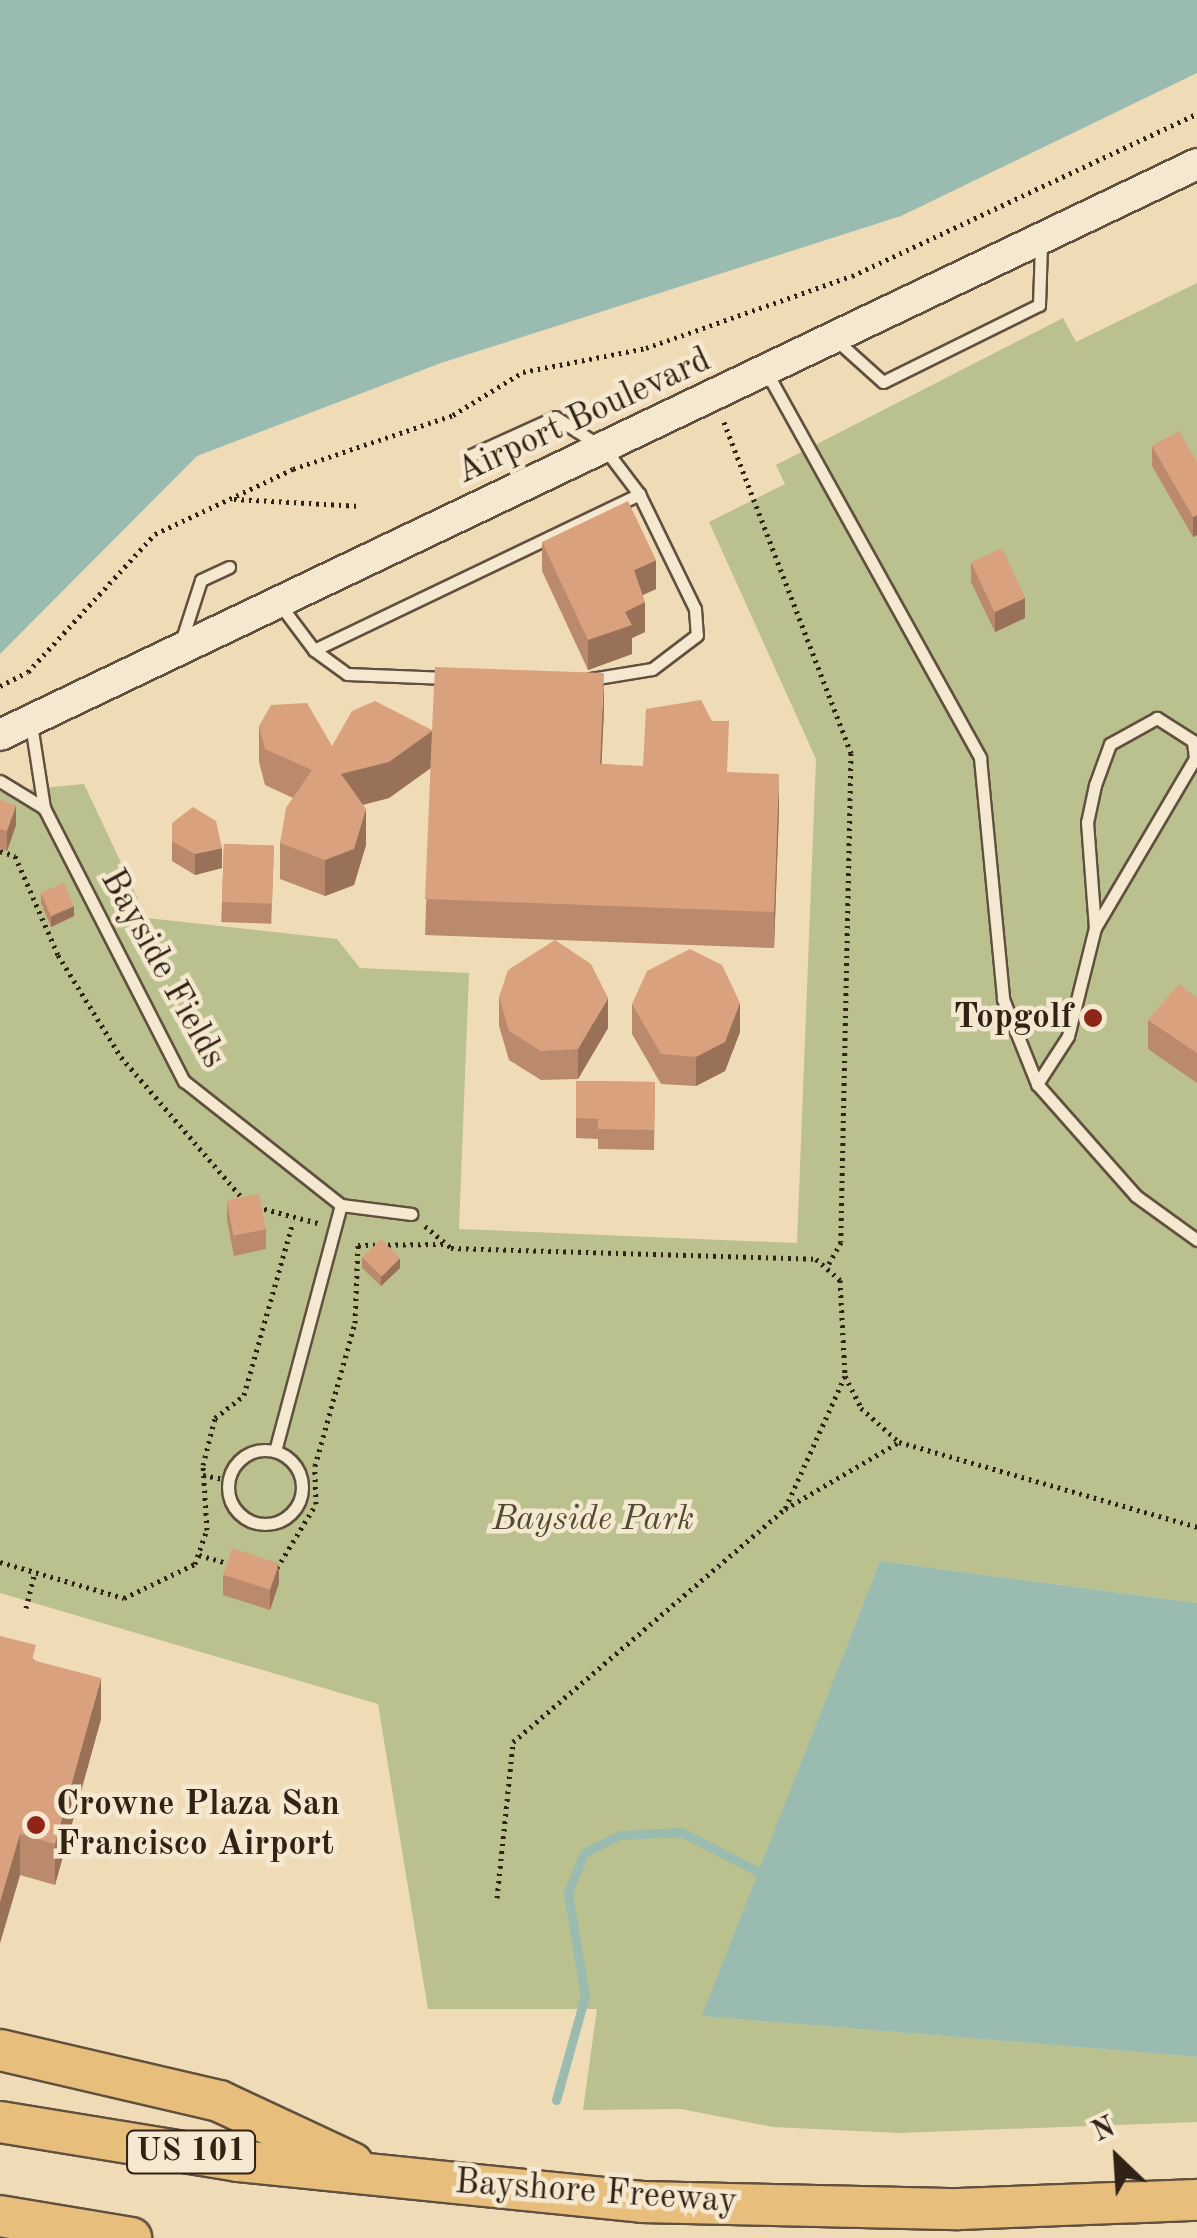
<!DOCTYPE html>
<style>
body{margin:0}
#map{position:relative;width:1197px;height:2238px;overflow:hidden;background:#f0dbb7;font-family:"Old Standard TT",serif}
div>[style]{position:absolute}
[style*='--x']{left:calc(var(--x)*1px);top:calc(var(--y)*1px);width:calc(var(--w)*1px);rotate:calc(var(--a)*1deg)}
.green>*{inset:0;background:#bac08e}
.water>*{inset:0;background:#9abbb0}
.stream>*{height:9px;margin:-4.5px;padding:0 4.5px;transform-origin:4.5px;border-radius:4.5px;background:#9abbb0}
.path>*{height:5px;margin-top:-2.5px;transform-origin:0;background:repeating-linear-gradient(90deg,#312216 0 2.5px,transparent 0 7.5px)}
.roads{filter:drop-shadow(2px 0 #61503e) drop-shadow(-2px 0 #61503e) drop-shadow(0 2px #61503e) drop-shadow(0 -2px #61503e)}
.service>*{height:11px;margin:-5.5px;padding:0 5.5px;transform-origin:5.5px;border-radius:5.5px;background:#f5e8d0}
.service>.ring{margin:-5.5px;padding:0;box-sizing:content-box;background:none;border:11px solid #f5e8d0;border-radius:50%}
.secondary>*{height:30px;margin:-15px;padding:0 15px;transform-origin:15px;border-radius:15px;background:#f5e8d0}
.motorway>*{height:40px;margin:-20px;padding:0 20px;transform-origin:20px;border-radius:20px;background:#e8be7c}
.wall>*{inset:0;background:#bb8a6c;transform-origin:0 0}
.shaded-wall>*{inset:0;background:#987158}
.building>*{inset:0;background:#d9a17d;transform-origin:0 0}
.dots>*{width:28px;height:28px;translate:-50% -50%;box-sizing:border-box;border:5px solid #f5e8d0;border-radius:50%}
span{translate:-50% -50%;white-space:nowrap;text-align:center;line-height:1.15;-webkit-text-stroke:9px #f5e8d0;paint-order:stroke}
.shield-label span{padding:2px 8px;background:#f5e8d0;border:2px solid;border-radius:8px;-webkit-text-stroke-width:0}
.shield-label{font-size:32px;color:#312216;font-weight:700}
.street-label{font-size:35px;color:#312216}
.poi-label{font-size:35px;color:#312216;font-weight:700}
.right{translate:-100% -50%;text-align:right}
.left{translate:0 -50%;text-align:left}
.park-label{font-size:35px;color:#534a34;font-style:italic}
.north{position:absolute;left:1067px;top:2108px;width:100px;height:100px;-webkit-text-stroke:8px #f5e8d0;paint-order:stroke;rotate:335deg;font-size:28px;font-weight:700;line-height:40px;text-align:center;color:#312216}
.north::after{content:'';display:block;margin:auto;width:35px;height:45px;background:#312216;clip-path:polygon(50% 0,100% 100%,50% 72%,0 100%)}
</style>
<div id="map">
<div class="green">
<div style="clip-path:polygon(1197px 283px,1197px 1603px,880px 1561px,703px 2016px,1197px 2057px,1197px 2122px,899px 2133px,773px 2127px,681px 2109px,583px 2110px,597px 2009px,428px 2009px,378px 1704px,0 1593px,0 792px,84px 784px,147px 918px,337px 939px,360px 968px,469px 973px,459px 1229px,797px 1243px,816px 759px,709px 522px,785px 484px,776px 465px,1063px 318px,1076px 342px)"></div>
</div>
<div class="water">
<div style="clip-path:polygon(0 0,1197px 0,1197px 73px,901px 216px,441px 363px,197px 456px,0 654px)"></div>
<div style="clip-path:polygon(880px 1561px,1197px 1603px,1197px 2057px,702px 2016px)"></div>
</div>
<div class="stream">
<div style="--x:556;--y:2100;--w:108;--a:-74.4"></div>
<div style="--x:585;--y:1996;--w:104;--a:-99.4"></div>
<div style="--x:568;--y:1893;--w:43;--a:-68.2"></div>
<div style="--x:584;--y:1853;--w:40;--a:-26.6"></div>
<div style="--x:620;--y:1835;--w:61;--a:-2.8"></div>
<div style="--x:681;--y:1832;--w:97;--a:27.1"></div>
</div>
<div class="path">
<div style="--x:724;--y:422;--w:355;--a:69"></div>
<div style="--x:851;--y:753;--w:489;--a:91.2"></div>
<div style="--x:841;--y:1242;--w:25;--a:119"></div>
<div style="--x:234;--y:499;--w:127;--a:3.2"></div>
<div style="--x:0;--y:686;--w:31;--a:-27"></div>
<div style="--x:28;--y:672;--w:188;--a:-47.4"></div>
<div style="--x:155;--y:534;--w:153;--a:-25.2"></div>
<div style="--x:293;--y:469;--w:169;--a:-18.6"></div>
<div style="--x:453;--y:415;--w:82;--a:-31.6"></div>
<div style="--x:523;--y:372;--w:125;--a:-11"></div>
<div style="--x:646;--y:348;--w:218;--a:-19.3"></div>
<div style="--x:852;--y:276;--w:381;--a:-25.2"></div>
<div style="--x:0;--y:851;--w:16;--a:18"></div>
<div style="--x:15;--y:856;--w:108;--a:66.5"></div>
<div style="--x:58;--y:955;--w:120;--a:58.3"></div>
<div style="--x:121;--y:1057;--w:187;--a:49.3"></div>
<div style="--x:257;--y:1207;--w:63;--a:14.7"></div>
<div style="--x:425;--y:1226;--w:34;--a:40"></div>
<div style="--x:451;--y:1248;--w:365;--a:1.7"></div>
<div style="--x:816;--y:1259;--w:32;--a:41"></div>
<div style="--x:840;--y:1280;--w:96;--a:87"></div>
<div style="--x:845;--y:1376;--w:36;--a:63"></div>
<div style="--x:861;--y:1408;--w:51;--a:41.8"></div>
<div style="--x:899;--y:1442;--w:310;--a:15.9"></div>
<div style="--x:845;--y:1376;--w:146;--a:114.3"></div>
<div style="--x:785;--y:1509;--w:132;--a:-30.4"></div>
<div style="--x:203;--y:1475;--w:26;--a:11"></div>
<div style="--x:199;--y:1555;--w:33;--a:16"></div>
<div style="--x:0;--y:1562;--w:129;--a:16.2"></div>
<div style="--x:124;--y:1598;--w:79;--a:-25.6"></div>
<div style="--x:195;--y:1564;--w:36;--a:-71"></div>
<div style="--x:207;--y:1530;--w:65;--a:-93.5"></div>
<div style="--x:203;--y:1465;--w:49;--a:-75.7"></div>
<div style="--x:215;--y:1418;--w:37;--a:-38"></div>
<div style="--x:244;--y:1395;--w:180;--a:-74.2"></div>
<div style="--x:277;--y:1568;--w:75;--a:-58.6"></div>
<div style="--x:316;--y:1504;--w:38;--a:-92"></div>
<div style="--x:315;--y:1466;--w:148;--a:-74.4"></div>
<div style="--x:355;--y:1323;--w:78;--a:-87.8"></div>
<div style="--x:358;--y:1245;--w:85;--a:-0.7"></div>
<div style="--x:26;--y:1608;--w:36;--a:-76"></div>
<div style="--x:497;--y:1898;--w:157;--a:-84.1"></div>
<div style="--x:513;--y:1742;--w:358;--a:-40.6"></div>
</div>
<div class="roads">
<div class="service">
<div style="--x:835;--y:339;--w:64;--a:41.9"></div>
<div style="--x:883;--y:382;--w:174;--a:-26.3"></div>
<div style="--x:1039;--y:305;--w:61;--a:-88.1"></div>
<div style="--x:767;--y:373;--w:440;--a:61"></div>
<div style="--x:980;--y:758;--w:242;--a:84.5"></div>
<div style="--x:1003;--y:999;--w:92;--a:68.2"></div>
<div style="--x:1037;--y:1084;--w:149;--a:48.5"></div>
<div style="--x:1136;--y:1196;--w:75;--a:35.8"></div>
<div style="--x:469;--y:456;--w:94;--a:-24.4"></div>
<div style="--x:555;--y:417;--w:59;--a:32.6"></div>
<div style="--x:605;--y:449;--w:56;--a:52.9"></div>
<div style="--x:639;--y:494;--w:128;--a:64"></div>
<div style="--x:695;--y:609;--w:26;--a:86"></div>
<div style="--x:697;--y:635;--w:56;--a:142.9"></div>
<div style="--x:652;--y:669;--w:62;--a:170.7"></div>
<div style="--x:278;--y:602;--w:60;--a:53.1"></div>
<div style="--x:314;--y:650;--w:361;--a:-25.6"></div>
<div style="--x:181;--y:642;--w:65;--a:-72.1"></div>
<div style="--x:201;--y:580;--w:31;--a:-25"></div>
<div style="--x:314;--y:650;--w:41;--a:36"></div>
<div style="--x:347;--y:674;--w:100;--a:2.3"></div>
<div style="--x:31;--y:724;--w:85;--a:81.2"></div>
<div style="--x:44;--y:808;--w:307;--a:62.9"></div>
<div style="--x:184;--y:1081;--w:200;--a:38.3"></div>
<div style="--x:341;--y:1205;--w:71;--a:7.3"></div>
<div style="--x:0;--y:781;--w:52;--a:31.5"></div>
<div style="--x:1037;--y:1084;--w:57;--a:-57.1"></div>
<div style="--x:1068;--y:1036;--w:111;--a:-76"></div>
<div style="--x:1095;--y:928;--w:197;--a:-59.5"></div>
<div style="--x:1195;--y:758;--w:17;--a:-97"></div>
<div style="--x:1193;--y:741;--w:43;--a:-147.4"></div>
<div style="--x:1157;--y:718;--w:54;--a:151"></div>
<div style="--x:1110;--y:744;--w:44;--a:110.1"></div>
<div style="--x:1095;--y:785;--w:38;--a:102"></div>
<div style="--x:1087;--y:822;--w:106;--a:85.7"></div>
<div class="ring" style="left:228px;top:1450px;width:63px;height:63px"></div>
<div style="--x:275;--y:1451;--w:255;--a:-75"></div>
</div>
<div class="secondary">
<div style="--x:0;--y:735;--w:1326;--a:-25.5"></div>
</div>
<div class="motorway">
<div style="--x:0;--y:2050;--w:225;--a:13.1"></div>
<div style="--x:219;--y:2101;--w:147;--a:25"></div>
<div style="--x:0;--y:2122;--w:242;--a:9.3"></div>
<div style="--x:239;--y:2161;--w:405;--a:5.8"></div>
<div style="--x:642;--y:2202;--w:317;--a:1.3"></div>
<div style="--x:959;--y:2209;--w:238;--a:-2.2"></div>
<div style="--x:0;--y:2216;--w:133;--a:9.5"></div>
</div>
</div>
<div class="wall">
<div style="clip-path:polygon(1152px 446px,1197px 462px,1197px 535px,1193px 537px,1152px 466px)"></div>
<div style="clip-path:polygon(542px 542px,656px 589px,643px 595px,645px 632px,632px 638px,632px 654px,588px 670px,542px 571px)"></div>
<div style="clip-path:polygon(971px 562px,1025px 618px,995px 632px,971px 582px)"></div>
<div style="clip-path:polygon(604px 709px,601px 764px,728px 772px,779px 810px,774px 948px,425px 935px,431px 768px,389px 798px,363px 805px,366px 845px,354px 885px,325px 896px,280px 879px,280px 843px,293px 798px,265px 785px,259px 762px,259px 726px,332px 746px,432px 730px)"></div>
<div style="clip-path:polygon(0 800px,16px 825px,7px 851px,0 849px)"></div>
<div style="clip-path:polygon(172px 823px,222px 868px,195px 875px,172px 861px)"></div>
<div style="left:224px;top:844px;width:50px;height:78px;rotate:2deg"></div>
<div style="clip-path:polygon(41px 893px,74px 916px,51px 927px,41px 903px)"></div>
<div style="clip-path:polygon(499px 997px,608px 1028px,578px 1079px,541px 1080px,509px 1060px,499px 1026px)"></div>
<div style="clip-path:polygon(1197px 998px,1197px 1083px,1148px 1049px,1148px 1020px)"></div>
<div style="clip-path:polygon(632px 1004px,740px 1032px,725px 1071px,696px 1086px,661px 1084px,632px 1034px)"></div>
<div style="clip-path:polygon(576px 1081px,655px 1082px,654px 1150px,598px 1149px,598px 1139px,576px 1138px)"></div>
<div style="clip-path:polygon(227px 1200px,266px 1229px,266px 1249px,234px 1256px,227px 1220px)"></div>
<div style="clip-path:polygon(362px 1257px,400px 1268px,381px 1286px,362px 1268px)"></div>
<div style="clip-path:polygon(223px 1575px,279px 1583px,270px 1610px,223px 1595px)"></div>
<div style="clip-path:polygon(0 1636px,36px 1661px,101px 1719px,55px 1885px,20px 1875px,0 1943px)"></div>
</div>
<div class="shaded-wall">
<div style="clip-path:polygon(1197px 515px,1197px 535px,1193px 537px,1193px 517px)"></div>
<div style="clip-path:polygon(656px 560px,656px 589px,634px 599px,634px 570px)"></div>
<div style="clip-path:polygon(1025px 598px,1025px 618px,995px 632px,995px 612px)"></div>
<div style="clip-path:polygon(645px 602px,645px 632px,632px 638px,632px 654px,588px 670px,588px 640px,625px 612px)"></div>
<div style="clip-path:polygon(604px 673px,604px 709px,600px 801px,600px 764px)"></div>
<div style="clip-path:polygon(432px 731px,432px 767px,389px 798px,341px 810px,341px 774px)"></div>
<div style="clip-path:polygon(779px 774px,779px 810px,774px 948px,774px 912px)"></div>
<div style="clip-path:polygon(16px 805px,16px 825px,7px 851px,7px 831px)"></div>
<div style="clip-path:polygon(366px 809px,366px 845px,354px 885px,325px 896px,325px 860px)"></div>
<div style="clip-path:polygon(222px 848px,222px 868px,195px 875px,195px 854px)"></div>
<div style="clip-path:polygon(74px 906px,74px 916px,51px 927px,51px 917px)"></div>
<div style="clip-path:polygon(608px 998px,608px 1028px,578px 1079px,578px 1049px)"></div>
<div style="clip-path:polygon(740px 1003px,740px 1032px,725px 1071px,696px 1086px,696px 1057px)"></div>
<div style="clip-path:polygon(400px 1258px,400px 1268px,381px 1286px,381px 1276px)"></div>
<div style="clip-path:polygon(279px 1563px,279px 1583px,270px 1610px,270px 1590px)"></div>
<div style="clip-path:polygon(101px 1678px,101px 1719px,55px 1885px,55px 1844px)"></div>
<div style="clip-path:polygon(20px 1834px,20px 1875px,0 1943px,0 1902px)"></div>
</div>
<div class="building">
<div style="clip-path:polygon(1179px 431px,1197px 462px,1197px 515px,1193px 517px,1152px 446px)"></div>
<div style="clip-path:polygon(628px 501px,656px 560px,634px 570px,645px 602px,625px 612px,632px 625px,588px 640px,542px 542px)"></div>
<div style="left:1002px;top:548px;width:55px;height:34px;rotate:65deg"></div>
<div style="clip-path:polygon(435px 667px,604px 673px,600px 764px,643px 766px,646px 709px,701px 700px,712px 721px,729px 721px,727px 772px,779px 774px,774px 912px,425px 899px,432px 731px,389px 762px,341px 774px,366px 809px,354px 849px,325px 860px,280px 843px,286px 808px,312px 770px,265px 749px,259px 726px,271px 705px,307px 703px,332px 746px,352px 711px,375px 701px,432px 730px)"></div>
<div style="clip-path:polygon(0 800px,16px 805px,7px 831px,0 829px)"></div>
<div style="clip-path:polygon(193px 807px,216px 821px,222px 848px,195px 854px,172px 841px,172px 823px)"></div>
<div style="left:224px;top:844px;width:50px;height:58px;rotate:2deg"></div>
<div style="left:64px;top:883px;width:25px;height:25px;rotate:67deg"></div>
<div style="clip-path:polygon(555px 940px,591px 964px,608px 998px,578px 1049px,541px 1051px,509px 1031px,499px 997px,508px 970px)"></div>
<div style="clip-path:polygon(690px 949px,722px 965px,740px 1003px,725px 1042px,696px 1057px,661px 1054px,632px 1004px,647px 971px)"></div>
<div style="clip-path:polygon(1179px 984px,1197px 998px,1197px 1053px,1148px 1020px)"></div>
<div style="clip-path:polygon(576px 1081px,655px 1082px,654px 1130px,598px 1129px,598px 1119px,576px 1118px)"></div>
<div style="left:259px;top:1194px;width:36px;height:33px;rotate:79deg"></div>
<div style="left:381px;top:1239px;width:27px;height:26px;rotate:45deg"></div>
<div style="left:232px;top:1548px;width:49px;height:28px;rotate:18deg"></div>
<div style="clip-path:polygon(0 1636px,36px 1645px,32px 1660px,101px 1678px,55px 1844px,20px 1834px,0 1902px)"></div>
</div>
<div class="dots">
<div style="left:1093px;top:1018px;background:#8f2418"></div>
<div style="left:36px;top:1825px;background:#8f2418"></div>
</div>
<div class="shield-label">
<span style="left:191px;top:2152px">US 101</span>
</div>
<div class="street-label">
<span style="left:584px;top:417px;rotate:-25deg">Airport Boulevard</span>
<span style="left:162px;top:969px;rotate:61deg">Bayside Fields</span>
<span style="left:596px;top:2193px;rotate:4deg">Bayshore Freeway</span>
</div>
<div class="poi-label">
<span class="right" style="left:1073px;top:1018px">Topgolf</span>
<span class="left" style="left:56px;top:1825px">Crowne Plaza San<br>Francisco Airport</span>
</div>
<div class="park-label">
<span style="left:593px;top:1520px">Bayside Park</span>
</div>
<div class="north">N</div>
</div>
